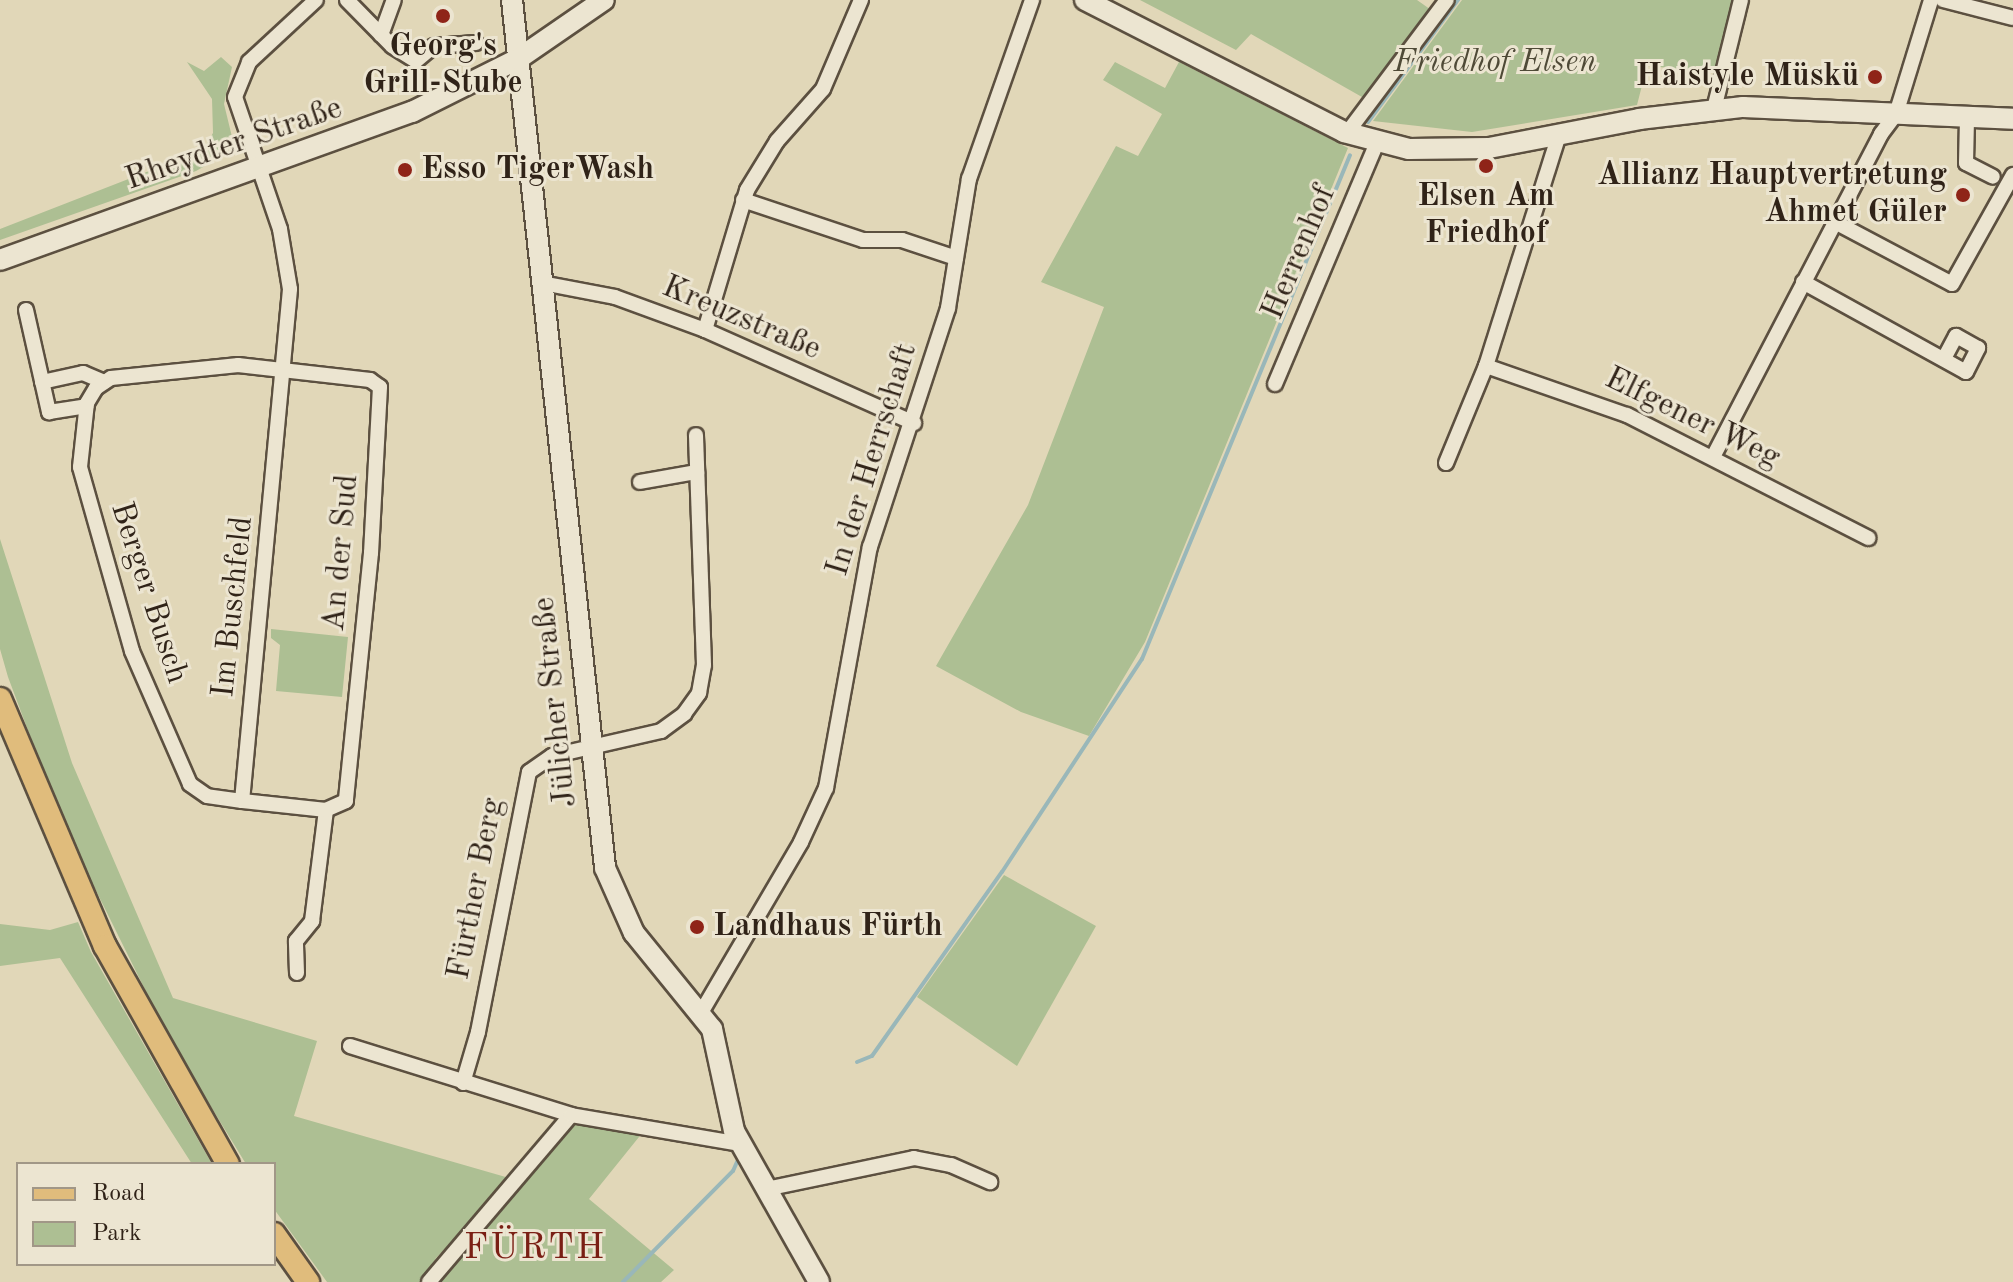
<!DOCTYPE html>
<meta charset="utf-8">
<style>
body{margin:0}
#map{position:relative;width:2013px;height:1282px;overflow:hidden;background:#e1d7b8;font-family:"Old Standard TT",serif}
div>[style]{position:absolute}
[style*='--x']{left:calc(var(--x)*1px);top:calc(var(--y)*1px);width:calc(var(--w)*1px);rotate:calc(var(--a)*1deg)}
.green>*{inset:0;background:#adbf93}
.stream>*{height:4px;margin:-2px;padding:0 2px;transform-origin:2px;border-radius:2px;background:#99b7b9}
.roads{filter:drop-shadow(2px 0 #5c5040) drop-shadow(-2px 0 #5c5040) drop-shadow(0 2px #5c5040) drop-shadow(0 -2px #5c5040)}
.street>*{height:14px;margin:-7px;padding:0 7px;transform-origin:7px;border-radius:7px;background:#ece5d1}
.secondary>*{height:20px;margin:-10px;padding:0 10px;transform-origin:10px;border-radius:10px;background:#ece5d1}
.primary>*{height:22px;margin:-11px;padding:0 11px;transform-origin:11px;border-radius:11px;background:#e0bc7c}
.dots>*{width:22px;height:22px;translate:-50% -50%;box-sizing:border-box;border:4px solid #ece5d1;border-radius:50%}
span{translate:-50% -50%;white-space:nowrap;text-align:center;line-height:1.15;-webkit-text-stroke:6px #ece5d1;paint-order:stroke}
.poi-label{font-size:32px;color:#302318;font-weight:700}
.right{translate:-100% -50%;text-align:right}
.left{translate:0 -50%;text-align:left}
.park-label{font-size:32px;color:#4f4a37;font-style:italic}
.street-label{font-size:32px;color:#302318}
.quarter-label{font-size:36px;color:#7a1f14;letter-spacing:2px}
.legend{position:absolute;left:16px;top:1162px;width:260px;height:104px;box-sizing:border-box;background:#ece5d1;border:2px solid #a19787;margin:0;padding:10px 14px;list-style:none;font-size:24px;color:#302318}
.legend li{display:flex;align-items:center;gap:16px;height:40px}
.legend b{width:40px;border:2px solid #a19787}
</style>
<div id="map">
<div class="green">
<div style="clip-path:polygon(1140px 0,1417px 0,1434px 12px,1369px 101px,1251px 34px,1236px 50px)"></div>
<div style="clip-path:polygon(1462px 0,1736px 0,1718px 72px,1647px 66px,1637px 105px,1472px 132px,1373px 121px)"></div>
<div style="clip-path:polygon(221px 57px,232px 67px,224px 104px,233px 141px,226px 154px,196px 171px,0 240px,0 229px,203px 150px,213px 133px,212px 99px,187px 62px,204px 71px)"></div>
<div style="clip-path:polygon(1115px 62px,1165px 88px,1179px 62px,1348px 148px,1145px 642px,1089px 736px,1021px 712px,936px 666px,1028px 505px,1104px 307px,1041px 282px,1116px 146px,1138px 156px,1162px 114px,1103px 80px)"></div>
<div style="clip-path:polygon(0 539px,72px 763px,173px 998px,317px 1041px,294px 1116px,513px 1179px,436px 1258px,421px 1282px,327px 1282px,274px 1209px,274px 1164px,246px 1164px,169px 1038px,63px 824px,8px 677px,0 649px)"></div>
<div style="clip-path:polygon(271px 629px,348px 637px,342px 697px,276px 691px,280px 645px,271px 638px)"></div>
<div style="clip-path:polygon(1004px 875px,1096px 926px,1017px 1066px,917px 997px)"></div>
<div style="clip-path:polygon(78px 922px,91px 952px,212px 1164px,192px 1164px,60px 958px,0 966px,0 924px,50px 930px)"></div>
<div style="clip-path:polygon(575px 1120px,643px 1132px,589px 1199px,674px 1270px,661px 1282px,434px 1282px)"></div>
</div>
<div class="stream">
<div style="--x:1368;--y:122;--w:152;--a:-53.6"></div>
<div style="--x:857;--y:1062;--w:16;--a:-22"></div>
<div style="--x:872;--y:1056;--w:225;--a:-54.8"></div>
<div style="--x:1002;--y:872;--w:255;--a:-56.7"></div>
<div style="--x:1142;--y:659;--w:545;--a:-67.57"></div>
<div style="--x:623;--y:1282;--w:156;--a:-45.3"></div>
<div style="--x:733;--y:1171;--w:12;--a:-66"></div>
</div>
<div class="roads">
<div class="street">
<div style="--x:347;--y:0;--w:64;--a:45.6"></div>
<div style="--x:392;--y:46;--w:28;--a:32"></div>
<div style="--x:416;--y:61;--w:23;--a:-40"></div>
<div style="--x:434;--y:46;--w:42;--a:-4.1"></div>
<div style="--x:1943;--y:0;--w:72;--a:14.4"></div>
<div style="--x:381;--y:35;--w:37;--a:-70"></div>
<div style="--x:1714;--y:109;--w:112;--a:-76.1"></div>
<div style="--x:1967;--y:119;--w:44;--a:91.3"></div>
<div style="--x:1966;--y:163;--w:30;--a:27"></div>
<div style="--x:1347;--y:133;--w:166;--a:-53.1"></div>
<div style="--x:743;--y:200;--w:126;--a:18.4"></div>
<div style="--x:863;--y:240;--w:39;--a:0"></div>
<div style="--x:902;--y:240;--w:57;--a:18.4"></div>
<div style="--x:1835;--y:222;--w:132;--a:27.9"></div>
<div style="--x:1952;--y:284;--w:125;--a:-60.8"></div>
<div style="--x:1803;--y:282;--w:186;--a:28.9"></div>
<div style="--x:1966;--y:372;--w:27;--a:-63"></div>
<div style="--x:1978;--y:348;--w:25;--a:-151"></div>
<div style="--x:1956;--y:336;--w:26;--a:118"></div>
<div style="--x:542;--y:283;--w:74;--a:10.9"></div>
<div style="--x:615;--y:297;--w:96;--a:20.1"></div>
<div style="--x:705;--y:330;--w:229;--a:24"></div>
<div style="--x:26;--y:310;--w:105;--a:77.3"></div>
<div style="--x:49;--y:412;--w:38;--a:-9"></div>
<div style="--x:705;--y:330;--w:146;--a:-73.3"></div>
<div style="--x:747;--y:190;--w:57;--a:-58.5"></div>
<div style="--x:777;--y:141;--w:69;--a:-48.5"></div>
<div style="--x:823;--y:89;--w:97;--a:-66.9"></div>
<div style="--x:1486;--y:366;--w:149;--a:19.2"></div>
<div style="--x:1627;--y:415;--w:271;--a:27"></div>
<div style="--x:42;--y:382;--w:42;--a:-12.4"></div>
<div style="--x:83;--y:373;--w:23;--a:23"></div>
<div style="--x:1275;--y:384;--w:262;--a:-67.1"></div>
<div style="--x:1713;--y:457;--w:364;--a:-62.5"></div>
<div style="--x:1881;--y:134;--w:25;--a:-53"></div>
<div style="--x:1896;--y:114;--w:119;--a:-72.9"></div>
<div style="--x:1446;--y:463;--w:105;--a:-67.6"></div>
<div style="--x:1486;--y:366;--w:242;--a:-72.5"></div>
<div style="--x:640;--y:482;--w:58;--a:-10"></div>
<div style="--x:242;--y:801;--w:35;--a:-172"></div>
<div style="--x:207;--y:796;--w:21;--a:-145"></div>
<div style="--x:190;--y:784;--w:145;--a:-113.6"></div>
<div style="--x:132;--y:651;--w:191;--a:-105.8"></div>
<div style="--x:80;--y:467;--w:64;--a:-83.8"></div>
<div style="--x:87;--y:403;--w:17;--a:-59"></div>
<div style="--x:96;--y:388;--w:18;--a:-34"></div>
<div style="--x:111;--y:378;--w:128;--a:-5.8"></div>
<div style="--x:238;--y:365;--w:133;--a:6.5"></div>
<div style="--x:370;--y:380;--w:12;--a:35"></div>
<div style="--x:380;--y:387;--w:166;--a:93.1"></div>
<div style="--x:371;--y:553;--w:249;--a:95.8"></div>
<div style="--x:346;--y:801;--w:22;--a:156"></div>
<div style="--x:297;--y:973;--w:32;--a:-92"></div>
<div style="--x:296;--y:941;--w:26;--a:-51"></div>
<div style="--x:312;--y:921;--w:112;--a:-82.8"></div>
<div style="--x:326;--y:810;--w:84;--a:-173.9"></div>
<div style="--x:242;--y:801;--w:514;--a:-84.64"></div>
<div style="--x:290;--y:289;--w:61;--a:-99.5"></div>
<div style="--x:280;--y:229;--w:139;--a:-108.8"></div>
<div style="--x:235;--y:97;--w:38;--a:-68"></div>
<div style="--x:249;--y:62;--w:91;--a:-42.8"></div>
<div style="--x:702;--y:1011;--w:196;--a:-59.6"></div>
<div style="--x:801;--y:842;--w:60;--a:-65.2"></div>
<div style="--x:826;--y:788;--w:245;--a:-79.7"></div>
<div style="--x:870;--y:547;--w:251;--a:-71.9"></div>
<div style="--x:948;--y:308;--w:131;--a:-80.8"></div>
<div style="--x:969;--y:179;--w:190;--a:-70.6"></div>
<div style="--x:350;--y:1046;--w:232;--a:17.3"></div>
<div style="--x:463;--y:1083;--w:53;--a:-73.6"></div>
<div style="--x:478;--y:1032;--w:265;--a:-78.9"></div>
<div style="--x:529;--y:772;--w:28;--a:-35"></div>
<div style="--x:552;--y:756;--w:112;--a:-12.9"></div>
<div style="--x:661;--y:731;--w:29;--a:-36"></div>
<div style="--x:684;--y:714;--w:26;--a:-54"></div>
<div style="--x:699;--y:693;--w:28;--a:-80"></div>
<div style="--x:704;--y:665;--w:230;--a:-92"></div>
<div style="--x:766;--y:1189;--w:151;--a:-11.8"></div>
<div style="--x:914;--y:1158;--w:38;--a:11"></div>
<div style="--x:951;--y:1165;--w:43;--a:23.6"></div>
<div style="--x:429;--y:1282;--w:219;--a:-49.6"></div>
<div style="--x:571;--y:1115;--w:171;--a:9.7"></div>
</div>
<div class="secondary">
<div style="--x:512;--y:0;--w:873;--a:83.88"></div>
<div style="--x:605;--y:868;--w:71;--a:66"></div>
<div style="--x:634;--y:933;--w:124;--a:50.9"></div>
<div style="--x:712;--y:1029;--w:104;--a:77.8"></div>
<div style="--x:734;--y:1131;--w:173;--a:60.6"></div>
<div style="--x:1085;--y:0;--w:291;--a:27"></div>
<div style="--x:1344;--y:132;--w:67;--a:14.7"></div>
<div style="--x:1409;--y:149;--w:80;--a:-0.7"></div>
<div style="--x:1489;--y:148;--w:153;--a:-10.9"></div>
<div style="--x:1639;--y:119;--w:105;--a:-6.6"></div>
<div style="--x:1743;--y:107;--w:270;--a:2.5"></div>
<div style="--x:0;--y:260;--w:438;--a:-19.8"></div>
<div style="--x:412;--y:112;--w:119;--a:-26.6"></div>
<div style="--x:518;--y:59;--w:104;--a:-34.5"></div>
</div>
<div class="primary">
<div style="--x:0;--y:699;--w:268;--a:67"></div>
<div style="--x:105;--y:946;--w:250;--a:60.6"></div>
<div style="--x:274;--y:1234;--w:59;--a:54.7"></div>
</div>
</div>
<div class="dots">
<div style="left:443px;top:16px;background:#8f2418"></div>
<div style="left:1875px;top:77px;background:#8f2418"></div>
<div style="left:1486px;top:166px;background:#8f2418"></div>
<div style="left:405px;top:170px;background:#8f2418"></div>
<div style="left:1963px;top:195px;background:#8f2418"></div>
<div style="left:697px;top:927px;background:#8f2418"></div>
</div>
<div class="poi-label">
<span style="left:443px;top:66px">Georg's<br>Grill-Stube</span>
<span class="right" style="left:1859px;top:77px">Haistyle Müskü</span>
<span class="left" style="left:421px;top:170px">Esso TigerWash</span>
<span class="right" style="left:1947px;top:195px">Allianz Hauptvertretung<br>Ahmet Güler</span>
<span style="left:1486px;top:216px">Elsen Am<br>Friedhof</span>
<span class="left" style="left:713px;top:927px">Landhaus Fürth</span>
</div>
<div class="park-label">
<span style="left:1495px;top:63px">Friedhof Elsen</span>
</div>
<div class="street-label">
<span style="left:234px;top:145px;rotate:-19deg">Rheydter Straße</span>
<span style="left:1300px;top:253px;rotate:-67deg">Herrenhof</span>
<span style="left:741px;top:319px;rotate:23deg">Kreuzstraße</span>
<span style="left:1692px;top:419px;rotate:26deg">Elfgener Weg</span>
<span style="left:873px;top:460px;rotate:-73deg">In der Herrschaft</span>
<span style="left:342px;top:553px;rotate:-85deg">An der Sud</span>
<span style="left:148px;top:593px;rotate:72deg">Berger Busch</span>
<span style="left:234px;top:607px;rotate:-84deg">Im Buschfeld</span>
<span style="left:556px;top:702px;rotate:-96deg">Jülicher Straße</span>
<span style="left:477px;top:889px;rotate:-79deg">Fürther Berg</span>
</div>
<div class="quarter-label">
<span style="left:535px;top:1250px">FÜRTH</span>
</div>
<ul class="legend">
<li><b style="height:10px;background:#e0bc7c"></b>Road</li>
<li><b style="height:22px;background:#adbf93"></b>Park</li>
</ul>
</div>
